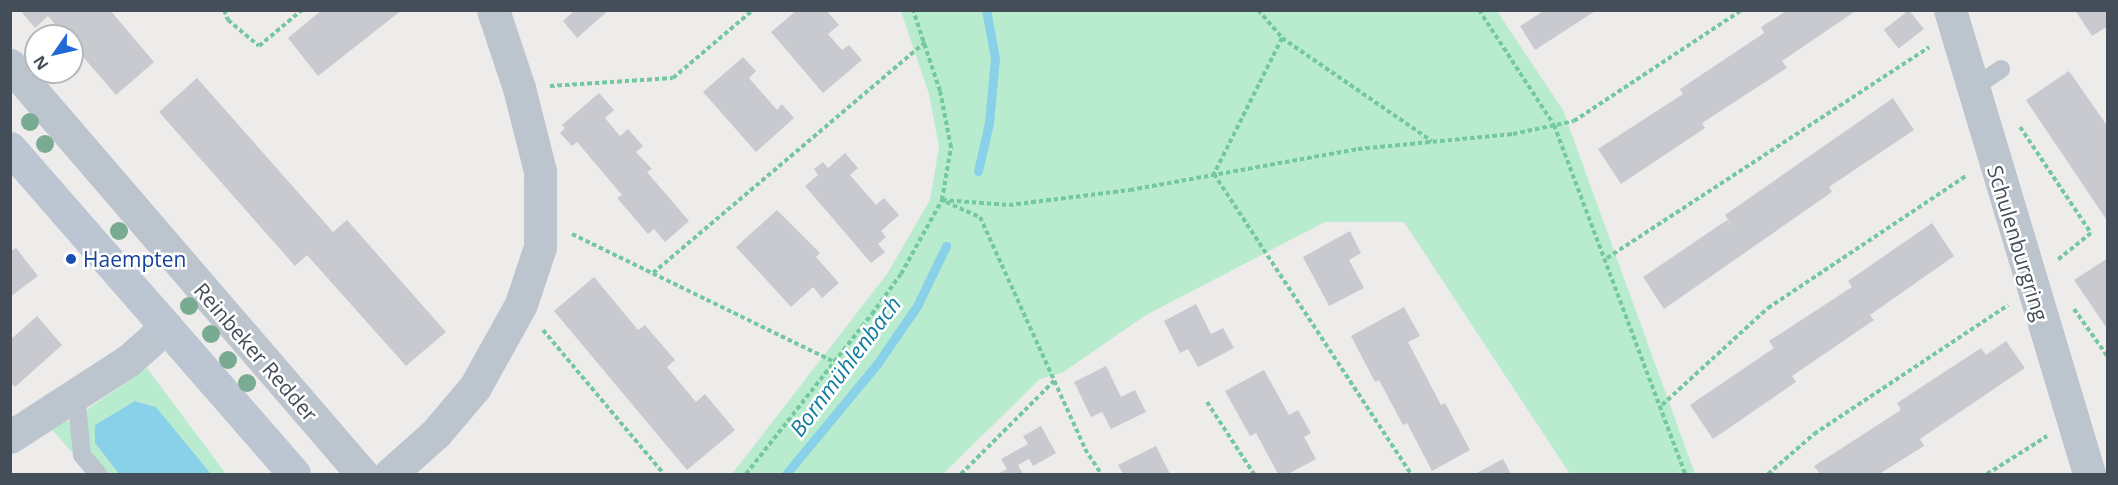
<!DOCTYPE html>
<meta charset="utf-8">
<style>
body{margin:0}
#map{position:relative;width:2118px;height:485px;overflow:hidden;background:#eeebeb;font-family:"Open Sans",sans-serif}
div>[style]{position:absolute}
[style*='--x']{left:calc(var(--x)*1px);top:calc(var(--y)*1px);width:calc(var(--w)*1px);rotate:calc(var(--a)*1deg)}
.green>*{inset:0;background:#b9ecce}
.water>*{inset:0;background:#88d1e8}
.stream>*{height:9px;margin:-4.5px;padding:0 4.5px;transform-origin:4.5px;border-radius:4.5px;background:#88d1e8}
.building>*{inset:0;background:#c8cad0;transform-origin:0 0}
.path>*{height:4px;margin-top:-2px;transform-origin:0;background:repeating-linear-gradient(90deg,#73c8a0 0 4.5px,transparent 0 7.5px)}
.lane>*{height:18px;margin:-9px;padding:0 9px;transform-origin:9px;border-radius:9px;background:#bcc5ce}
.street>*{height:33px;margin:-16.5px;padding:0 16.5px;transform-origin:16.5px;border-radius:16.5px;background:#bcc5ce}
.secondary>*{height:33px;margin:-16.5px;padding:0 16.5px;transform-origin:16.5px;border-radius:16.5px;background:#bcc6d2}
.trees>*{width:18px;height:18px;margin:-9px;border-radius:50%;background:#79aa92}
.dots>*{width:16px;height:16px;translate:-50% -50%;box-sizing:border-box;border:3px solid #fff;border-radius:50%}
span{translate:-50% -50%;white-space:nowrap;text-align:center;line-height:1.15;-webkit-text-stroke:5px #fff;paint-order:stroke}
.street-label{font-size:21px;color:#444e58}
.transit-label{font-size:21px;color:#164399}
.left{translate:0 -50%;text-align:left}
.water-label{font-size:22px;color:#117d9e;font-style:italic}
.frame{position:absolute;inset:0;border:12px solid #444e58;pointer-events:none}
.north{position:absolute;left:24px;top:24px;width:60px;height:60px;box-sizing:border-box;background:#fff;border:2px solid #b4b8bc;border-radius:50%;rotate:236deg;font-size:16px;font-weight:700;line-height:24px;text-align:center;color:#444e58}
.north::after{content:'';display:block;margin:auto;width:21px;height:27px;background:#1f6ad4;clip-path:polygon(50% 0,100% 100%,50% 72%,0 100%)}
</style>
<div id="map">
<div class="green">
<div style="clip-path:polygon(901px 11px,1497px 11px,1563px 110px,1695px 474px,1570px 474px,1404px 222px,1325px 222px,1146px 315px,1062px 373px,1040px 379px,943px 474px,732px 474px,887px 274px,930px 200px,939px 147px,929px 94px)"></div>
<div style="clip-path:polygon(147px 368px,226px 474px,211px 474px,156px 407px,135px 401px,95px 443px,119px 474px,91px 474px,46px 423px,70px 421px)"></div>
</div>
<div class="water">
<div style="clip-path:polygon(135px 401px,156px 407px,211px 474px,119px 474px,95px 443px,95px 425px)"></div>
</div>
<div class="stream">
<div style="--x:978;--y:171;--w:49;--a:-77.1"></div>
<div style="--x:989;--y:123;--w:65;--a:-84.7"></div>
<div style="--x:995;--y:58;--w:49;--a:-100.6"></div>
<div style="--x:786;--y:474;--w:143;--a:-50.4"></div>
<div style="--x:877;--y:364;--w:70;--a:-55.4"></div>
<div style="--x:917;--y:306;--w:67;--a:-64.2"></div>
</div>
<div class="building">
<div style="clip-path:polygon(20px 10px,110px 10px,154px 62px,116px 95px,72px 44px,72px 36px,65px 36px,48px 16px,35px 28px)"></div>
<div style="clip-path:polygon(322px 10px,402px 10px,318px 76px,288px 38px)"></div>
<div style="clip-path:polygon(575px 10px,609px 10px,577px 38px,563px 21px)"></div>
<div style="clip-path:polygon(797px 10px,826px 10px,839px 25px,828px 34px,842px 50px,849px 45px,862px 60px,823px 93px,771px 32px)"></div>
<div style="clip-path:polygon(1545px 10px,1597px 10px,1535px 50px,1520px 26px)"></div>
<div style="clip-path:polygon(1788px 10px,1857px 10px,1782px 61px,1787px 68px,1702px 123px,1705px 128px,1621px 184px,1598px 149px,1683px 94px,1680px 89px,1764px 33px,1761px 27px)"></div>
<div style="left:1909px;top:10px;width:24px;height:32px;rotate:52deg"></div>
<div style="clip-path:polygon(2075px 10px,2108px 10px,2108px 26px,2092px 36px)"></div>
<div style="clip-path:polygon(743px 57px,756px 71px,749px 78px,777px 110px,782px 104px,794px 118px,756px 152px,703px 92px)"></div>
<div style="clip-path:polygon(2069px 71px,2108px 127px,2108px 222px,2026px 100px)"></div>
<div style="clip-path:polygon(197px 78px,333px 232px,347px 220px,446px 332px,406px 366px,307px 255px,295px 266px,159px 112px)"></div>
<div style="clip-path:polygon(599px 93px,614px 110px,605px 118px,620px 136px,628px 129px,643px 146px,636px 152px,652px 169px,647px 172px,689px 221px,665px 242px,654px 229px,648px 234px,617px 198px,622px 195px,577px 142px,572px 146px,560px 133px,565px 128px,562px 125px)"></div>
<div style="clip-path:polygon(1893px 98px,1914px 130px,1829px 187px,1832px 192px,1664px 309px,1643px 277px,1727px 220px,1732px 226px,1725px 215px)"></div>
<div style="clip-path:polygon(845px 153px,858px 168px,850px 175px,876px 205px,884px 198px,899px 215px,881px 231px,886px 237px,878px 244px,885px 252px,871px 263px,805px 186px,818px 175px,814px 169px,823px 162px,828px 168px)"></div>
<div style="clip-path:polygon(777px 210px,820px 253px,816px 257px,839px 283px,822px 298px,813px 287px,791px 307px,736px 247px)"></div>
<div style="clip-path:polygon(1932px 223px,1954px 256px,1870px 315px,1874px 320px,1792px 376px,1796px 382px,1713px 439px,1690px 405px,1774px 348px,1769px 341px,1852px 287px,1848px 281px)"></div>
<div style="clip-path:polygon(1350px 231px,1361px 253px,1349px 260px,1364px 288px,1329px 306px,1303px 257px)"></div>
<div style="clip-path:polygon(16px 248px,38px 276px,10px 297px,10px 252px)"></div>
<div style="clip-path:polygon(2108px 258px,2108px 330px,2074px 280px)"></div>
<div style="clip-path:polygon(594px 277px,638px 330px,645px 325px,675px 360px,667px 367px,696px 402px,705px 394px,735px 430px,687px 470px,554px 311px)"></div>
<div style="clip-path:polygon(1196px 304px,1211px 334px,1223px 328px,1234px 348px,1198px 367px,1188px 349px,1180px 353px,1164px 321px)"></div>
<div style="clip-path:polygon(1404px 307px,1420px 336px,1408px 342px,1441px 405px,1445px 403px,1470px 450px,1432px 471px,1407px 423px,1403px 425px,1379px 380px,1375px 382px,1351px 336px)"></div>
<div style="clip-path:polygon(37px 316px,62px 345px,15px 387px,10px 382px,10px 340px)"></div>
<div style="clip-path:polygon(2006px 341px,2025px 368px,1920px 439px,1924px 446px,1879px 474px,1820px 474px,1814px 466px,1901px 410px,1897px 403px,1981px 348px,1986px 355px)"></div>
<div style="clip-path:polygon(1106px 366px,1121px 397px,1135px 390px,1146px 412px,1111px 429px,1102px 412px,1091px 417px,1074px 382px)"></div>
<div style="clip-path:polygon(1264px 370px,1289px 415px,1298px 410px,1311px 433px,1304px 437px,1316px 459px,1288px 474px,1278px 474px,1256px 433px,1250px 436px,1225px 391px)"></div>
<div style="clip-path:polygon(1041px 426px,1056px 453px,1033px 466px,1029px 459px,1018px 465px,1023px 474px,997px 474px,1007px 469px,1001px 459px,1028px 444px,1023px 436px)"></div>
<div style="clip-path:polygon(1156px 446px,1170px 474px,1123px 474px,1118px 465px)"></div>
<div style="clip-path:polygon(1503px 459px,1511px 474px,1475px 474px)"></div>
</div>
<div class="path">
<div style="--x:224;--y:10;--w:11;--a:68"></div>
<div style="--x:228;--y:20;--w:40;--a:40"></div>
<div style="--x:259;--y:46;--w:56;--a:-39.9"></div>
<div style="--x:1258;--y:10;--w:37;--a:49"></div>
<div style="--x:1282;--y:38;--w:182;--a:34.5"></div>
<div style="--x:1479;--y:10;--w:137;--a:56.9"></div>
<div style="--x:1554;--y:125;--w:373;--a:69.4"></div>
<div style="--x:1282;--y:38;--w:152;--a:116.6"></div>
<div style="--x:1214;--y:174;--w:359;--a:56.7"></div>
<div style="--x:550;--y:86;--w:123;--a:-3.7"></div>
<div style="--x:673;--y:78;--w:105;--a:-40.4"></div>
<div style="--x:2020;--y:127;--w:128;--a:56.2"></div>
<div style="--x:2091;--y:233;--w:45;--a:141.3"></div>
<div style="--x:942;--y:200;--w:67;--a:4.3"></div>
<div style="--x:1009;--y:205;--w:122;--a:-7.1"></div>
<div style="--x:1130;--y:190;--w:232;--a:-10.2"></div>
<div style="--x:1358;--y:149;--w:156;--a:-5.5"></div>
<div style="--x:1513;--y:134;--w:62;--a:-12"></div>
<div style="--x:1574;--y:121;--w:201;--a:-33.5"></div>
<div style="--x:946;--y:202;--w:37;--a:24"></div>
<div style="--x:980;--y:217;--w:255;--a:65.6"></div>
<div style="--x:1085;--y:449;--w:30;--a:57"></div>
<div style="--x:572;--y:234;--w:292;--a:26"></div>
<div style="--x:1607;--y:258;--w:385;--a:-33.2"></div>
<div style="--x:653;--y:273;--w:357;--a:-40.3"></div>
<div style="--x:2074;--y:309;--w:59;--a:54.7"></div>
<div style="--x:543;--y:330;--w:188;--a:50"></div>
<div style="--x:1207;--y:402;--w:86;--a:56.9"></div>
<div style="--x:1662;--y:405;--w:144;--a:-42.5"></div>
<div style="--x:1768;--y:308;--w:238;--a:-33.7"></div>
<div style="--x:746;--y:474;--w:204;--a:-51.8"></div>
<div style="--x:872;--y:314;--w:49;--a:-54.1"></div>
<div style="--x:901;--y:274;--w:85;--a:-61"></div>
<div style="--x:942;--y:200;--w:54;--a:-80.4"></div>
<div style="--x:951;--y:147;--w:57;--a:-101.1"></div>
<div style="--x:940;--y:91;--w:85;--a:-108.4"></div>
<div style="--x:961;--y:474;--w:133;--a:-45"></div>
<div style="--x:1768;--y:474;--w:61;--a:-41"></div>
<div style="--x:1814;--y:434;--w:233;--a:-33.6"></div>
<div style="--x:1987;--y:474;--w:71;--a:-32.3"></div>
</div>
<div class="lane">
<div style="--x:1973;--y:88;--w:34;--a:-34"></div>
<div style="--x:76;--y:395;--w:60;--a:84.3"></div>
<div style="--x:82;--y:455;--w:25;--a:50"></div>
</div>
<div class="street">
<div style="--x:1950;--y:10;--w:484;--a:73.3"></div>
<div style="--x:10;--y:65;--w:540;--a:49.28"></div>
<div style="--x:10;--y:437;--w:142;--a:-32.9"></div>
<div style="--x:129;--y:360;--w:50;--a:-41.7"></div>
<div style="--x:390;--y:474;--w:62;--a:-41.7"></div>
<div style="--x:436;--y:433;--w:60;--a:-49.7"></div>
<div style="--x:475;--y:387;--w:95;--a:-61"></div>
<div style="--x:521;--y:304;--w:60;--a:-71.6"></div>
<div style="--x:540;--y:247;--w:76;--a:-90"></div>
<div style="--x:540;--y:171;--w:86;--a:-104.2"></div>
<div style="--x:519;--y:88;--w:82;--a:-108.4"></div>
</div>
<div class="secondary">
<div style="--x:10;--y:148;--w:432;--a:48.9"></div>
</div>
<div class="trees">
<div style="left:30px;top:122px"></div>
<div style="left:45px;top:144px"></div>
<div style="left:119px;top:231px"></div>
<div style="left:189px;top:306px"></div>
<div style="left:211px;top:334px"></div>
<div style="left:228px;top:360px"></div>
<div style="left:247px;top:383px"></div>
</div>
<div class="dots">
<div style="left:71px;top:259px;background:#1a4fb4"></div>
</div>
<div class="street-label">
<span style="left:2018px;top:243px;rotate:73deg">Schulenburgring</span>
<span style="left:256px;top:352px;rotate:49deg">Reinbeker Redder</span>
</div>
<div class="transit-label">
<span class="left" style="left:83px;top:259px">Haempten</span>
</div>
<div class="water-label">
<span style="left:845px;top:366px;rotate:-53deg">Bornmühlenbach</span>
</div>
<div class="frame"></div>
<div class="north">N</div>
</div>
